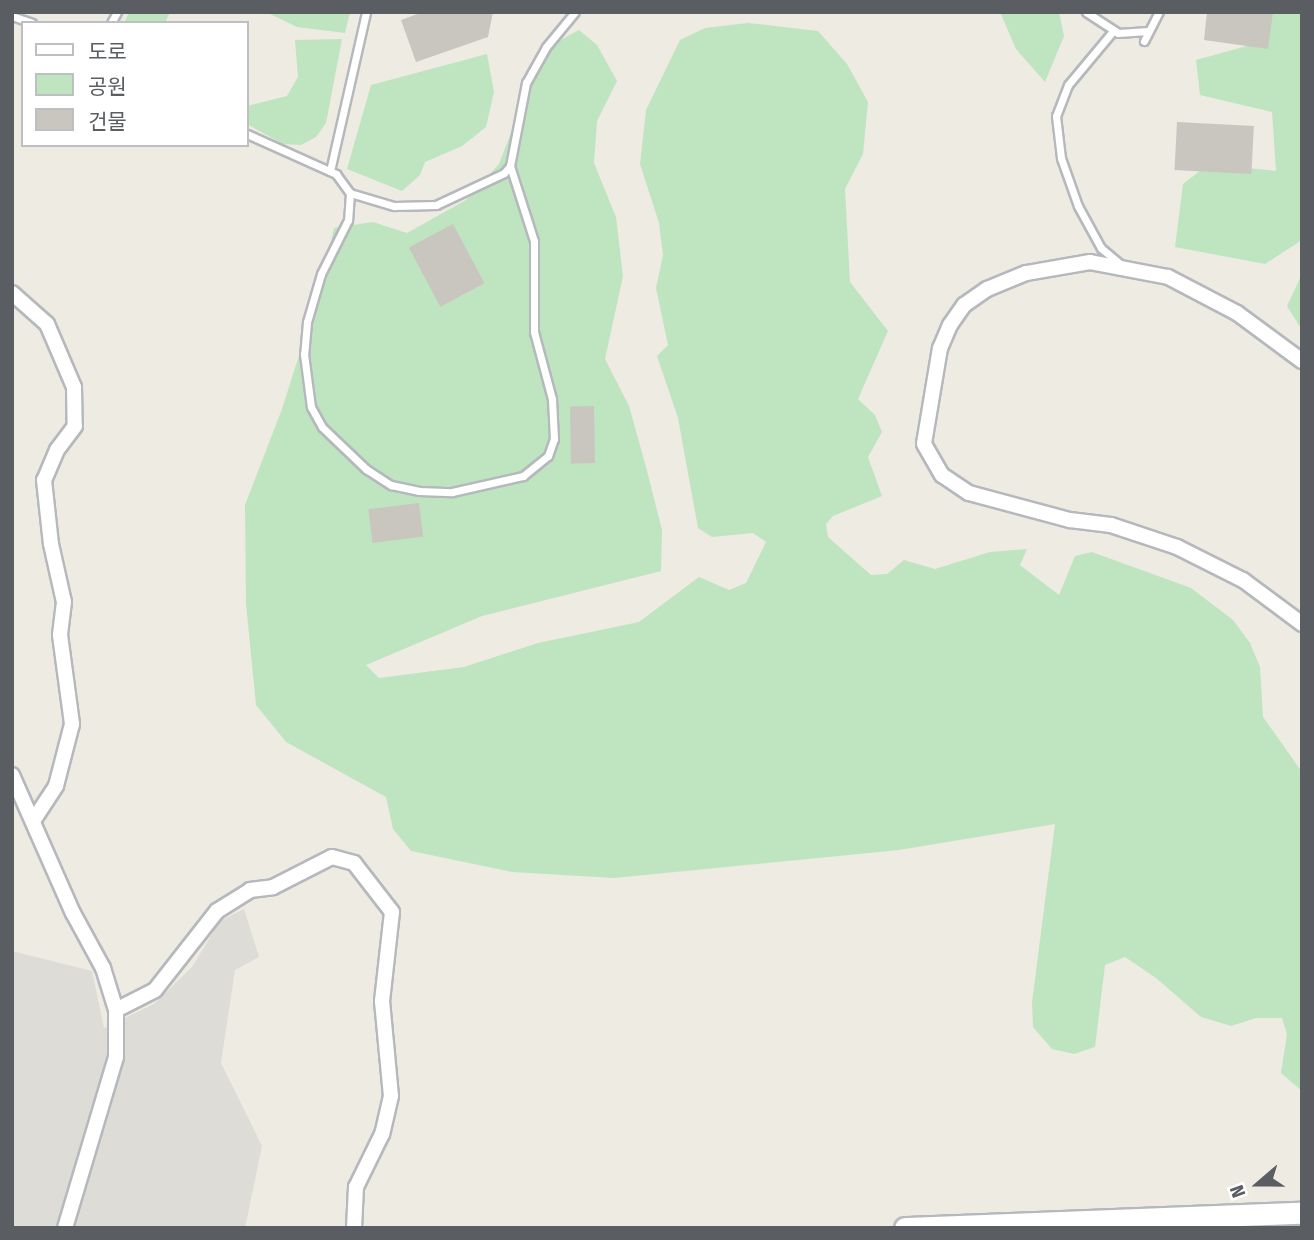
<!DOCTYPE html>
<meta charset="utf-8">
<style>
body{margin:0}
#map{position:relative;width:1314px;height:1240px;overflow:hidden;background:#edebe2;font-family:"Fira Sans Condensed","Noto Sans KR",sans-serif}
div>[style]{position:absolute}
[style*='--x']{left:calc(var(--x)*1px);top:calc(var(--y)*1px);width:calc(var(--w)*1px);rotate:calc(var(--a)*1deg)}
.industrial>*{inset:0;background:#dedcd6}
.green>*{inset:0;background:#bfe4c0}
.building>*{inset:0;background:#c8c6bf;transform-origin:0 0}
.roads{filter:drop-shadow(2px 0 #b5b8bc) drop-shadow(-2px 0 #b5b8bc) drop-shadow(0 2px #b5b8bc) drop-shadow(0 -2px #b5b8bc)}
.lane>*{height:7px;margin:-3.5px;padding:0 3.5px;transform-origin:3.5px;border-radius:3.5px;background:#fff}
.street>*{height:14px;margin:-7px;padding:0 7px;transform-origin:7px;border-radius:7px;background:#fff}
.secondary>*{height:21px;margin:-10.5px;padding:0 10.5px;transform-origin:10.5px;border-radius:10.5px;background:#fff}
span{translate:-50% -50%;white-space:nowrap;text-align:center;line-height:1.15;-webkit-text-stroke:5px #fff;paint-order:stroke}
.frame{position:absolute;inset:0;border:14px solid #5a5e62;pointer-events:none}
.legend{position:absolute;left:21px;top:21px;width:228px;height:126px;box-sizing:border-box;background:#fff;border:2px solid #bdbfc0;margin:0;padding:9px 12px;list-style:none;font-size:21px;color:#5a5e62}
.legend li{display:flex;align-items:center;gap:14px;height:35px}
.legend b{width:35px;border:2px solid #bdbfc0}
.north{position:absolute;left:1223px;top:1149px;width:70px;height:70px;-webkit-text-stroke:5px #fff;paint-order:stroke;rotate:250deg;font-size:19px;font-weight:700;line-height:28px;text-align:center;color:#5a5e62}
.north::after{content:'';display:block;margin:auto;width:24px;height:32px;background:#5a5e62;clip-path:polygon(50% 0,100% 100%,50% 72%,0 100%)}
</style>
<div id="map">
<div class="industrial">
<div style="clip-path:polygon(244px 909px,259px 957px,235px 970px,221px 1063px,262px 1146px,245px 1228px,12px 1228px,12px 951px,92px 971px,104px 1028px,154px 1004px,192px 967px,220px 921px)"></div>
</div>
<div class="green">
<div style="clip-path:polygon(129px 12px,170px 12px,165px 23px,124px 23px)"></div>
<div style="clip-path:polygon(266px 12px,350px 12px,345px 33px,297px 27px)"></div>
<div style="clip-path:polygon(1000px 12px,1059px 12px,1064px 36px,1045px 82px,1016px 49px)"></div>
<div style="clip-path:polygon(1262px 12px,1302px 12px,1302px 240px,1265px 264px,1175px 247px,1183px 184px,1209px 164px,1276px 171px,1272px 112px,1200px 95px,1196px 60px,1265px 41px)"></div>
<div style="clip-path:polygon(748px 23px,818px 31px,847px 64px,868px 102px,863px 154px,845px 189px,850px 282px,888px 331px,858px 399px,875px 415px,882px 432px,868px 457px,882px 496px,833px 516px,826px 524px,828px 537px,871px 575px,887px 574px,904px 560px,935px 569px,990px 552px,1027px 549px,1020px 565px,1059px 595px,1075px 556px,1092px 552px,1191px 588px,1233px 620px,1250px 643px,1260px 667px,1263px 717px,1302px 772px,1302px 1091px,1281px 1073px,1287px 1034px,1282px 1018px,1256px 1018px,1231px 1026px,1201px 1017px,1156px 978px,1125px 957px,1105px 965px,1095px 1047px,1074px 1054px,1052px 1049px,1033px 1027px,1032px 1002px,1055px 824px,899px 850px,614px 878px,512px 872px,411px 851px,393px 829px,386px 797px,286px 742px,256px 705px,246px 604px,245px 505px,282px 409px,321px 286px,334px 228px,373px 222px,407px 233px,466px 200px,499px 164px,534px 73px,555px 43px,579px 30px,597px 45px,617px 81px,597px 121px,594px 163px,616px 217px,623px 276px,605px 359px,629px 406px,646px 467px,662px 530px,661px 571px,482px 616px,366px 665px,379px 678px,464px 667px,538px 643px,639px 622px,699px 577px,729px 590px,746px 583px,766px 542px,753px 533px,712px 537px,698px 528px,678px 418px,657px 356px,668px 345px,656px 288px,663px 255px,659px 223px,640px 164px,646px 110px,680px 40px,705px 28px)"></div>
<div style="clip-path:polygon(342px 39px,326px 123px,316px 137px,301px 145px,283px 144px,247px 124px,247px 106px,287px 96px,298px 77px,295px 40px)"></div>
<div style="clip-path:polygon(487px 54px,494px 92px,486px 127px,462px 146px,425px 162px,420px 175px,402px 191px,347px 169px,371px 85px)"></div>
<div style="clip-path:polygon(1302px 274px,1302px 330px,1287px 306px)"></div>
</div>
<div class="building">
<div style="clip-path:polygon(423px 12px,493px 12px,488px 37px,416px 62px,401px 20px)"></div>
<div style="clip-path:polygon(1207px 12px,1273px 12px,1268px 49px,1204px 40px)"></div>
<div style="left:1177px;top:122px;width:77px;height:48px;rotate:3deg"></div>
<div style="left:453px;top:224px;width:67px;height:50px;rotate:62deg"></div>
<div style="left:594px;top:406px;width:57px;height:24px;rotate:89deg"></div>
<div style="left:419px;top:503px;width:34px;height:51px;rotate:83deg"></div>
</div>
<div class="roads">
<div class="lane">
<div style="--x:1086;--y:12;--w:38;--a:33"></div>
<div style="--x:1118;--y:33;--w:30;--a:-4"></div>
<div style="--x:12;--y:16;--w:21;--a:19"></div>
<div style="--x:111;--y:23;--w:13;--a:-61"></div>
<div style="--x:1113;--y:31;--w:70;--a:129.8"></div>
<div style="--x:1068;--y:85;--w:33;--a:111"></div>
<div style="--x:1056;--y:116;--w:42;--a:83.2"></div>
<div style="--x:1061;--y:158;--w:51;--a:70.5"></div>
<div style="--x:1078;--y:206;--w:48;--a:61.3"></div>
<div style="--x:1101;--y:248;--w:23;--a:40"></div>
<div style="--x:1144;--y:41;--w:33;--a:-63"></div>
<div style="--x:247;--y:134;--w:98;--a:24.2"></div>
<div style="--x:336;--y:174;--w:24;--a:54"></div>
<div style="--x:350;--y:193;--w:27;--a:94"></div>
<div style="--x:348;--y:220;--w:60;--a:116.6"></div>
<div style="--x:321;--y:274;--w:50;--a:106.3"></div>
<div style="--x:307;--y:322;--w:32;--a:95"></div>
<div style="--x:304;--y:354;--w:53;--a:82.5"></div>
<div style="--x:311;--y:407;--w:23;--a:61"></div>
<div style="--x:322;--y:427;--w:61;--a:43.7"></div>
<div style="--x:366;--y:469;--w:30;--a:33"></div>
<div style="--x:391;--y:485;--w:29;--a:12"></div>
<div style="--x:419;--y:491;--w:33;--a:2"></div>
<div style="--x:452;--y:492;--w:73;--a:-12.7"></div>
<div style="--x:523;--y:476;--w:32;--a:-39"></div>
<div style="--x:548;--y:456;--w:18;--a:-71"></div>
<div style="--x:554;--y:439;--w:40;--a:-92.9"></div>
<div style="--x:552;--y:399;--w:69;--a:-105"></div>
<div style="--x:534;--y:332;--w:91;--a:-90"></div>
<div style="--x:534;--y:241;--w:79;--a:-107.7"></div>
<div style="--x:330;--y:171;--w:163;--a:-77.2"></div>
<div style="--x:350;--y:193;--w:46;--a:16.5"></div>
<div style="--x:394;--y:206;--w:42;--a:-1.4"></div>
<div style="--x:436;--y:205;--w:75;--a:-25.2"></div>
<div style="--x:504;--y:173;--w:9;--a:-49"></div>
<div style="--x:510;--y:166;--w:85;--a:-79.1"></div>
<div style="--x:526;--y:83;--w:41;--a:-60.9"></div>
<div style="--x:546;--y:47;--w:45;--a:-50.4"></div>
</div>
<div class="street">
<div style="--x:12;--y:293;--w:47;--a:41.5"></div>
<div style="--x:47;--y:324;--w:69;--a:66.8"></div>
<div style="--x:74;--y:387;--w:39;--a:89"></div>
<div style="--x:75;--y:426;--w:30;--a:127"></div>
<div style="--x:57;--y:450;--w:33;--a:113"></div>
<div style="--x:44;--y:480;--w:64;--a:83.8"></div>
<div style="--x:51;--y:544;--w:59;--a:77.4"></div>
<div style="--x:64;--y:602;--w:33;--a:97"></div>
<div style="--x:60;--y:635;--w:90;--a:82.3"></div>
<div style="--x:72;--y:724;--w:64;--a:104.5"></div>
<div style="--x:56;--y:786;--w:42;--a:123.3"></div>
<div style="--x:1302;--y:361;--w:81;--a:-143.6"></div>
<div style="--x:1237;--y:313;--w:78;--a:-152.4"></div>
<div style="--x:1168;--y:277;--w:79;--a:-169.1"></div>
<div style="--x:1090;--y:262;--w:65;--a:170.2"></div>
<div style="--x:1026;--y:273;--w:42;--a:157.7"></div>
<div style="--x:987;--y:289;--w:28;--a:145"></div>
<div style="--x:964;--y:305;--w:24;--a:125"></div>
<div style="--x:950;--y:325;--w:25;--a:113"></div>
<div style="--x:940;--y:348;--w:97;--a:99.5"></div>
<div style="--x:924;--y:444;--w:36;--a:60"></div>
<div style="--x:942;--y:475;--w:32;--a:34"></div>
<div style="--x:969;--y:493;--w:105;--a:15"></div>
<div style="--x:1070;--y:520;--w:41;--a:7"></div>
<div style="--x:1111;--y:525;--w:70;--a:18.4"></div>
<div style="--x:1177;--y:547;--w:74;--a:26.6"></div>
<div style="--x:1243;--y:580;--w:74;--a:36.7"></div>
<div style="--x:12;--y:775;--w:151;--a:66.2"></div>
<div style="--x:73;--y:913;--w:63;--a:61.4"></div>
<div style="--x:103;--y:968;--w:44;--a:72.8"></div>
<div style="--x:116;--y:1010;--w:47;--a:90"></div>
<div style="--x:116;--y:1057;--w:178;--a:106.6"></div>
<div style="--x:116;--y:1010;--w:44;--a:-27.1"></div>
<div style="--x:155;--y:990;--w:100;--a:-51.9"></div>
<div style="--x:217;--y:911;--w:39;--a:-32"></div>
<div style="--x:250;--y:890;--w:23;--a:-7"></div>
<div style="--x:273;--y:887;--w:66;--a:-27"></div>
<div style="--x:332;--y:857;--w:23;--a:15"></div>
<div style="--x:354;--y:863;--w:62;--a:52.2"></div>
<div style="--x:392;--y:912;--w:90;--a:96.4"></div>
<div style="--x:382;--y:1001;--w:95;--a:84.6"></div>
<div style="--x:391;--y:1096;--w:39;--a:103"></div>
<div style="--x:382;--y:1134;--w:59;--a:116.1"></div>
<div style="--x:356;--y:1187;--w:41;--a:92.8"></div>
</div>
<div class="secondary">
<div style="--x:905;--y:1228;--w:397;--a:-2.2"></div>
</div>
</div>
<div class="frame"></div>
<ul class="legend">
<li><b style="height:9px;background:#fff"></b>도로</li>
<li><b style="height:19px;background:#bfe4c0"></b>공원</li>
<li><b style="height:19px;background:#c8c6bf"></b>건물</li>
</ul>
<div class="north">N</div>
</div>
